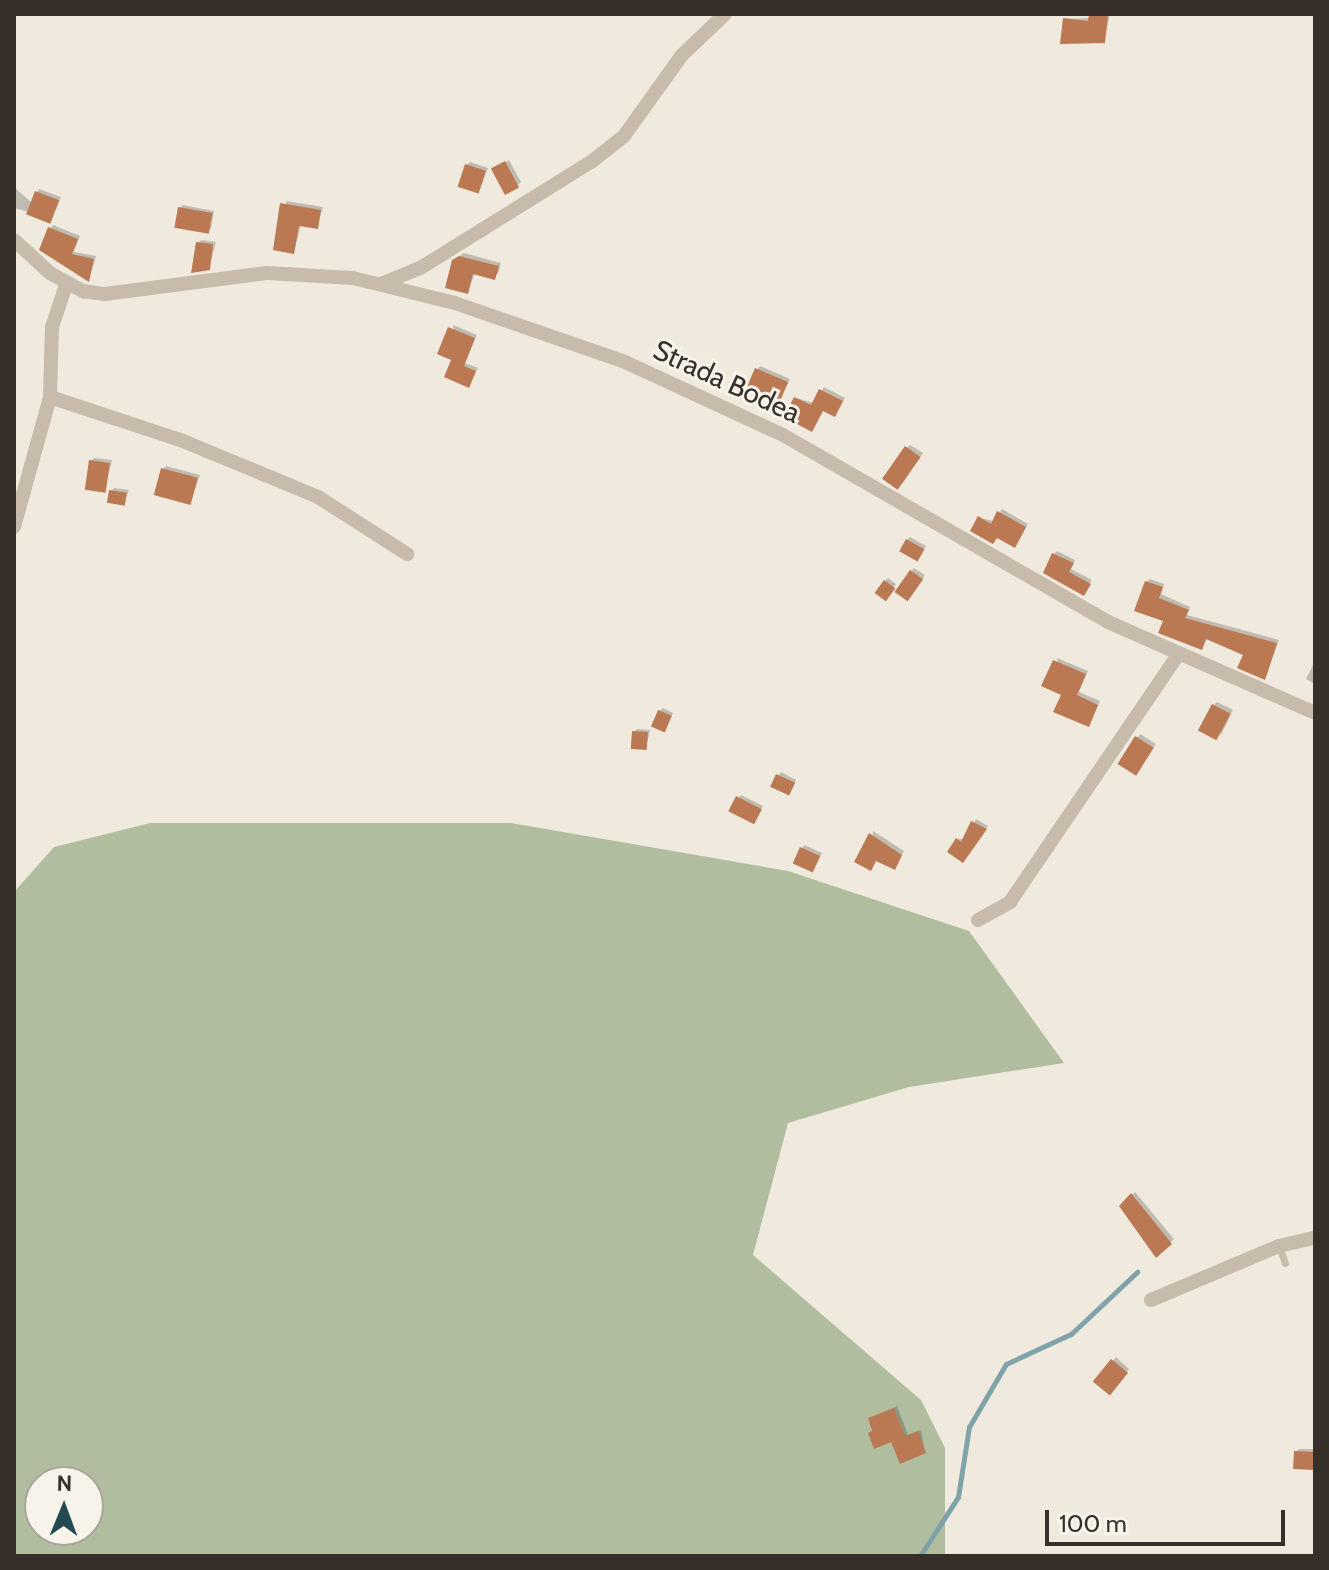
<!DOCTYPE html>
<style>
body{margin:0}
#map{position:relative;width:1329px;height:1570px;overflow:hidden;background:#f0eade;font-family:Cabin,sans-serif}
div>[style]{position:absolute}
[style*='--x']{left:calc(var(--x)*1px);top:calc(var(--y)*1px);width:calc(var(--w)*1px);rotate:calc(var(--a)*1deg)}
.green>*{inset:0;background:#b0be9f}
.shadow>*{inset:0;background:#0003;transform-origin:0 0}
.stream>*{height:5px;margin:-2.5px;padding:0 2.5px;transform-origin:2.5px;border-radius:2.5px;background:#80a3aa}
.building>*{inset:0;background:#ba7952;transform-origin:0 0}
.service>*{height:7px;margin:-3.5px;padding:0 3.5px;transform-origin:3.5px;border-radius:3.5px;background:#c7bcab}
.minor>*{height:14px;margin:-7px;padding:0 7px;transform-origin:7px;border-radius:7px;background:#c7bcab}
span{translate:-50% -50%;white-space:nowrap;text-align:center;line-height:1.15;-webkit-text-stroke:6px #f8f3ea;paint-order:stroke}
.street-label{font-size:28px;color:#362f2a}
.frame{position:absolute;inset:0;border:16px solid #362f2a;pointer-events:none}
.north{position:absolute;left:24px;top:1466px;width:80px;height:80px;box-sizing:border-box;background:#f8f3ea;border:2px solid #aaa59d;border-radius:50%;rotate:1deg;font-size:22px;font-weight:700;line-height:32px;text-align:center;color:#362f2a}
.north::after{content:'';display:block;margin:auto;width:28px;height:36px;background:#234a53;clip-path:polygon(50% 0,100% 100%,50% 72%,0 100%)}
.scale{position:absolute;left:1045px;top:1510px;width:240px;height:36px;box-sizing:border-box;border:4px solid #362f2a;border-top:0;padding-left:10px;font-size:24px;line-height:28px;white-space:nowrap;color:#362f2a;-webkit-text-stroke:6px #f8f3ea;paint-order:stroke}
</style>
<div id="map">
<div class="green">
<div style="clip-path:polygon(evenodd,150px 823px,511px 823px,788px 871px,969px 931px,1064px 1063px,909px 1087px,788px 1123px,753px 1255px,921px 1400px,945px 1448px,945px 1556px,14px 1556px,14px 892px,54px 847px,150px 823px,40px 1482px,88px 1482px,88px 1530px,40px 1530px,40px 1482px)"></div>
</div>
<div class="shadow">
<div style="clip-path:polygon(1091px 14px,1110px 14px,1104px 41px,1065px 19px,1090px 18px)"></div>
<div style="clip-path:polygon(509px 160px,521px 182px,518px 185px,496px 167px)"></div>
<div style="clip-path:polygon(470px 162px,488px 168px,479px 192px,467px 165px)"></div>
<div style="clip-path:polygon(14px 187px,32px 203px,39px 189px,61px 197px,52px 218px,14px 208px)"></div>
<div style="clip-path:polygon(286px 201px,323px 207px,317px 227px,301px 224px,294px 252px)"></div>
<div style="clip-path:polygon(183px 205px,214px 211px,211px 228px,207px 232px,180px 208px)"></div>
<div style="clip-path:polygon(53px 225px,80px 236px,74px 252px,96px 256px,89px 279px,50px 229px)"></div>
<div style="clip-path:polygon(201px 240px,216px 242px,209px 268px,198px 243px)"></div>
<div style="clip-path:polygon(464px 253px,501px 263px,498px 274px,475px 273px,468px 291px,458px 257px)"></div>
<div style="clip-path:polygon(453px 325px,477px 335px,465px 363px,478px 368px,469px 385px,454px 359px)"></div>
<div style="clip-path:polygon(760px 366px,790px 379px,780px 398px,757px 370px)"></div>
<div style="clip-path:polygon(824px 387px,845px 398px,838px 411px,824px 409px,812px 429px,796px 398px,814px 403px)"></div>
<div style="clip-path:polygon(910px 445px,923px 453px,902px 484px,907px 448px)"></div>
<div style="clip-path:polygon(94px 458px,112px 460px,105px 490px,91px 461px)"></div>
<div style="clip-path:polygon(166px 466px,200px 475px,191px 502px,163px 469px)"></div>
<div style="clip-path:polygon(114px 488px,129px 490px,124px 504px,111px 491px)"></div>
<div style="clip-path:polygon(1002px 509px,1028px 524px,1018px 542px,997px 536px,979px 518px,994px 521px)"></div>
<div style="clip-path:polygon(910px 537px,926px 546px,920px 557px,907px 540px)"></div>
<div style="clip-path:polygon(1057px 551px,1075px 560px,1071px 569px,1092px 580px,1084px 593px,1054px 554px)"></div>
<div style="clip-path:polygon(914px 568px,925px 575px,912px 595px,911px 571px)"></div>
<div style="clip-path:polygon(888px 578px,896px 584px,888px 595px,885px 581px)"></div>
<div style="clip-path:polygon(1150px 579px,1164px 584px,1161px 594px,1190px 607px,1187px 615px,1279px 640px,1267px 674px,1264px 678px,1245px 654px,1208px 637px,1202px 648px,1166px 620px,1146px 582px)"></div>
<div style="clip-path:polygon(1057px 658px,1088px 671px,1079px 692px,1100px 701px,1091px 721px,1063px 694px)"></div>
<div style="clip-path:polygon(1315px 661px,1315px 684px,1306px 679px)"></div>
<div style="clip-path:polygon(1217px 702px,1233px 710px,1221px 735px,1213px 706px)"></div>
<div style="clip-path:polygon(663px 708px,673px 713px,664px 731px,660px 711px)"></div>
<div style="clip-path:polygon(637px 729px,650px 730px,646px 748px,634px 732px)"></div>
<div style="clip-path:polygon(1140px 734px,1156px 744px,1139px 770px,1119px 763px)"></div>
<div style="clip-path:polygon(781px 772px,796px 780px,792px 790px,778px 776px)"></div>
<div style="clip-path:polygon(741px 795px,763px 806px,757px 818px,738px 798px)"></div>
<div style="clip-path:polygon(976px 819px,988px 826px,966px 857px,957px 839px,965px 839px)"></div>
<div style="clip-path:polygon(873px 831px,904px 851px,895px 867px,877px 859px,871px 868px)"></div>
<div style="clip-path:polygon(805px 845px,822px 853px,813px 870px,802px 848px)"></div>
<div style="clip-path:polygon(1135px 1192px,1174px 1239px,1156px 1255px,1121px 1206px)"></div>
<div style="left:1116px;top:1357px;width:18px;height:31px;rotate:43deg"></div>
<div style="clip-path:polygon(897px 1406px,908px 1435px,921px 1430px,925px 1452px,893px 1440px,870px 1419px)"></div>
<div style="clip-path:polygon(1299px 1449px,1315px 1449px,1315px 1466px,1296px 1452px)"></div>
</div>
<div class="stream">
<div style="--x:920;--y:1556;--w:70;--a:-57.2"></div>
<div style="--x:958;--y:1497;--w:71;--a:-81.1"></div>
<div style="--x:969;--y:1427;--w:73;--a:-59.6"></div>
<div style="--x:1006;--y:1364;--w:72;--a:-24.8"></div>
<div style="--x:1071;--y:1334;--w:91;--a:-43.2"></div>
</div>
<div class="building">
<div style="clip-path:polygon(1089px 14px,1108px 14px,1105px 43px,1060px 44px,1063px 18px,1088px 21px)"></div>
<div style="left:505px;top:161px;width:30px;height:16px;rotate:62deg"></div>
<div style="left:465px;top:164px;width:22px;height:24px;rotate:18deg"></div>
<div style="left:35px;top:191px;width:26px;height:25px;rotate:21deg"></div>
<div style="clip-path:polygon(280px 203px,321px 210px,318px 229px,299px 226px,294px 254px,273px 250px)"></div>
<div style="left:178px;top:207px;width:35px;height:21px;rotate:10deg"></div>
<div style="clip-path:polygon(48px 227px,78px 239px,72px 254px,94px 259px,89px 282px,39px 250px)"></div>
<div style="clip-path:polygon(196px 242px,213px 244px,210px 270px,191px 273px)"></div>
<div style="clip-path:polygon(459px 256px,499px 266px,495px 280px,473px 274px,468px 294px,445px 288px,452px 260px)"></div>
<div style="clip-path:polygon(448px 327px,475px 338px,464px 366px,476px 371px,469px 388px,444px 377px,451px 360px,437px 354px)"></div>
<div style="left:755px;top:368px;width:36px;height:20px;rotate:23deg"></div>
<div style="clip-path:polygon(819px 389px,843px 401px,835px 417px,823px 411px,812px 432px,784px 417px,794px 397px,811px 405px)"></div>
<div style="left:905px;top:446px;width:19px;height:40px;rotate:35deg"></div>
<div style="left:89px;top:460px;width:21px;height:30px;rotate:8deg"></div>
<div style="left:161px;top:468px;width:38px;height:28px;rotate:15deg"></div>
<div style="left:109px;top:490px;width:18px;height:13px;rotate:9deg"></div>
<div style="clip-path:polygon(997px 511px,1026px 527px,1015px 548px,997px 538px,993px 544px,970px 531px,978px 516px,991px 524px)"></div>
<div style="left:906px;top:539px;width:21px;height:14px;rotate:29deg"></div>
<div style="clip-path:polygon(1052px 553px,1074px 563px,1069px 572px,1091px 584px,1084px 596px,1043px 573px)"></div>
<div style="left:910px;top:570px;width:16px;height:27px;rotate:35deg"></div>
<div style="left:884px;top:580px;width:14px;height:16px;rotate:36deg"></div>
<div style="clip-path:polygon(1145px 581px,1163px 587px,1159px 598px,1189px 610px,1185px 618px,1277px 643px,1265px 680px,1237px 668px,1243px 655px,1206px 639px,1202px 650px,1158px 633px,1163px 621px,1134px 611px)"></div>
<div style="clip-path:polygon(1053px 660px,1086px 674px,1077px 695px,1098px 705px,1089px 727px,1053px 712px,1061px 695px,1041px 686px)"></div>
<div style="left:1212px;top:704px;width:21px;height:30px;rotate:28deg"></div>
<div style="left:658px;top:710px;width:15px;height:18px;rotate:23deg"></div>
<div style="left:632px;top:731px;width:16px;height:18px;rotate:4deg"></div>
<div style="left:1135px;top:736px;width:22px;height:33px;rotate:32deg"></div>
<div style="left:776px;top:774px;width:21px;height:14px;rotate:25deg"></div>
<div style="left:736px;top:796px;width:29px;height:17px;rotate:27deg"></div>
<div style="clip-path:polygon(971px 821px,987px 829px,963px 863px,947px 852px,956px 838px,961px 842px)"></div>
<div style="clip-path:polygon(869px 833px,902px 855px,895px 870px,876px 861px,871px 871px,854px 862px)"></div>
<div style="left:800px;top:847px;width:22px;height:18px;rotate:24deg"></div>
<div style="clip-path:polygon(1131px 1193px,1172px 1244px,1156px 1258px,1119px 1206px)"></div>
<div style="left:1111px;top:1359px;width:22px;height:29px;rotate:39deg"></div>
<div style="clip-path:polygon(894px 1408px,905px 1436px,918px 1431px,926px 1453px,900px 1464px,891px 1442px,874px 1449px,868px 1433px,872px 1431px,868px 1418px)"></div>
<div style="left:1294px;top:1451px;width:21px;height:18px;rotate:3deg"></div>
</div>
<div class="service">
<div style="--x:1279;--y:1246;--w:18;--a:71"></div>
</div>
<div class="minor">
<div style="--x:14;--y:240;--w:49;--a:42.5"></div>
<div style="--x:50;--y:273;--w:38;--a:29"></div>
<div style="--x:83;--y:291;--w:22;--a:8"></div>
<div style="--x:105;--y:294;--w:163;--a:-7.4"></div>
<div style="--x:267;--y:273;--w:86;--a:3.3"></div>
<div style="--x:353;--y:278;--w:105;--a:13.8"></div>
<div style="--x:455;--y:303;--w:180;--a:19.1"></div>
<div style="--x:625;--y:362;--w:174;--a:24.8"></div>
<div style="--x:783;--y:435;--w:375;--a:29.9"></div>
<div style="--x:1108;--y:622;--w:226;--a:23.7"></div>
<div style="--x:381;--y:284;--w:44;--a:-22.5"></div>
<div style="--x:422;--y:267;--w:199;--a:-31.9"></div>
<div style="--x:591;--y:162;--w:42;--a:-38.2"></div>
<div style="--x:624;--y:136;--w:100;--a:-54.4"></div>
<div style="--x:682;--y:55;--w:59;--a:-43.6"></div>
<div style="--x:50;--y:397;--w:140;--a:18.3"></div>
<div style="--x:183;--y:441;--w:146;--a:22.5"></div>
<div style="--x:318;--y:497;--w:106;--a:32.6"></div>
<div style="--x:14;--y:527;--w:135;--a:-74.5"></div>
<div style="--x:50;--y:397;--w:70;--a:-88.4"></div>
<div style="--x:52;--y:327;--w:44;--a:-71.6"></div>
<div style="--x:978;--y:920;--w:37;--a:-29"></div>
<div style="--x:1010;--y:902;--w:297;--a:-55.8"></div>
<div style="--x:1151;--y:1300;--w:139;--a:-22.9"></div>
<div style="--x:1279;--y:1246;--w:37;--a:-13"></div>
</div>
<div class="street-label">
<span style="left:727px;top:381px;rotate:25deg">Strada Bodea</span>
</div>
<div class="frame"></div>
<div class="north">N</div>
<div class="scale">100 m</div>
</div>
